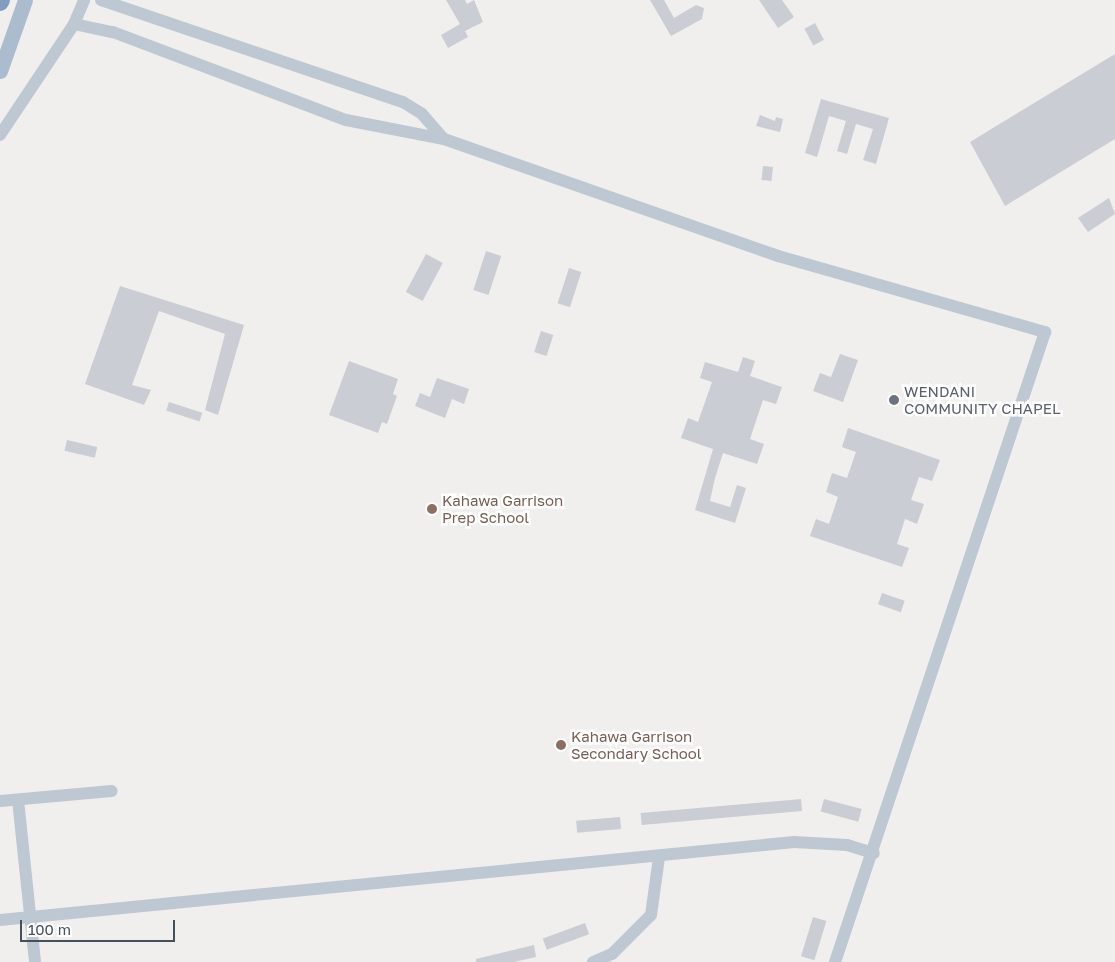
<!DOCTYPE html>
<style>
body{margin:0}
#map{position:relative;width:1115px;height:962px;overflow:hidden;background:#f1eeee;font-family:"Golos Text",sans-serif}
div>[style]{position:absolute}
[style*='--x']{left:calc(var(--x)*1px);top:calc(var(--y)*1px);width:calc(var(--w)*1px);rotate:calc(var(--a)*1deg)}
.building>*{inset:0;background:#cacdd4;transform-origin:0 0}
.minor>*{height:12px;margin:-6px;padding:0 6px;transform-origin:6px;border-radius:6px;background:#bec8d2}
.major>*{height:15px;margin:-7.5px;padding:0 7.5px;transform-origin:7.5px;border-radius:7.5px;background:#acbccf}
.highway>*{height:18px;margin:-9px;padding:0 9px;transform-origin:9px;border-radius:9px;background:#839dc1}
.dots>*{width:14px;height:14px;translate:-50% -50%;box-sizing:border-box;border:2px solid #fff;border-radius:50%}
span{translate:-50% -50%;white-space:nowrap;text-align:center;line-height:1.15;-webkit-text-stroke:5px #fff;paint-order:stroke}
.worship-label{font-size:15px;color:#5b616d}
.left{translate:0 -50%;text-align:left}
.education-label{font-size:15px;color:#785e54}
.scale{position:absolute;left:20px;top:920px;width:155px;height:22px;box-sizing:border-box;border:2px solid #45505d;border-top:0;padding-left:6px;font-size:15px;line-height:18px;white-space:nowrap;color:#45505d;-webkit-text-stroke:4px #fff;paint-order:stroke}
</style>
<div id="map">
<div class="building">
<div style="clip-path:polygon(446px 0,465px 0,467px 4px,474px 0,483px 22px,465px 31px,468px 37px,448px 48px,441px 35px,460px 24px)"></div>
<div style="clip-path:polygon(650px 0,664px 0,674px 18px,696px 5px,704px 8px,702px 19px,671px 36px)"></div>
<div style="clip-path:polygon(759px 0,782px 0,794px 17px,778px 28px)"></div>
<div style="left:815px;top:23px;width:19px;height:12px;rotate:62deg"></div>
<div style="clip-path:polygon(1115px 54px,1115px 139px,1005px 206px,970px 142px)"></div>
<div style="clip-path:polygon(821px 99px,889px 118px,876px 164px,863px 160px,873px 129px,856px 124px,847px 154px,837px 151px,846px 121px,829px 116px,817px 157px,805px 153px)"></div>
<div style="clip-path:polygon(760px 115px,775px 121px,776px 117px,783px 119px,780px 132px,756px 126px)"></div>
<div style="left:763px;top:166px;width:10px;height:14px;rotate:6deg"></div>
<div style="clip-path:polygon(1109px 198px,1115px 214px,1088px 232px,1078px 218px)"></div>
<div style="left:486px;top:251px;width:16px;height:41px;rotate:18deg"></div>
<div style="left:426px;top:254px;width:19px;height:43px;rotate:28deg"></div>
<div style="left:569px;top:268px;width:13px;height:37px;rotate:18deg"></div>
<div style="clip-path:polygon(120px 286px,244px 325px,218px 415px,205px 410px,225px 334px,159px 311px,132px 385px,151px 390px,144px 405px,85px 384px)"></div>
<div style="left:541px;top:331px;width:13px;height:22px;rotate:18deg"></div>
<div style="clip-path:polygon(840px 354px,858px 360px,843px 402px,813px 391px,820px 373px,831px 377px)"></div>
<div style="clip-path:polygon(743px 357px,755px 361px,750px 376px,782px 387px,776px 404px,763px 400px,750px 439px,764px 444px,757px 464px,723px 453px,715px 478px,710px 501px,730px 507px,737px 485px,746px 488px,735px 523px,695px 510px,713px 449px,681px 438px,688px 418px,698px 422px,712px 382px,700px 378px,705px 362px,738px 372px)"></div>
<div style="clip-path:polygon(349px 361px,398px 379px,393px 394px,397px 396px,387px 424px,382px 422px,378px 433px,329px 415px)"></div>
<div style="clip-path:polygon(437px 378px,469px 389px,464px 404px,452px 399px,445px 418px,415px 406px,420px 393px,430px 397px)"></div>
<div style="left:169px;top:402px;width:35px;height:9px;rotate:18deg"></div>
<div style="clip-path:polygon(848px 428px,940px 460px,932px 481px,919px 477px,911px 500px,924px 504px,917px 524px,905px 519px,897px 544px,909px 548px,902px 567px,810px 536px,816px 519px,829px 524px,838px 497px,826px 492px,832px 473px,847px 478px,856px 452px,842px 447px)"></div>
<div style="left:67px;top:440px;width:31px;height:11px;rotate:13deg"></div>
<div style="left:882px;top:593px;width:24px;height:12px;rotate:19deg"></div>
<div style="left:801px;top:799px;width:12px;height:161px;rotate:85deg"></div>
<div style="left:824px;top:799px;width:39px;height:13px;rotate:15deg"></div>
<div style="left:620px;top:817px;width:12px;height:44px;rotate:85deg"></div>
<div style="left:813px;top:917px;width:14px;height:41px;rotate:17deg"></div>
<div style="left:585px;top:923px;width:12px;height:45px;rotate:70deg"></div>
<div style="clip-path:polygon(534px 945px,536px 957px,514px 962px,476px 962px,476px 959px)"></div>
</div>
<div class="minor">
<div style="--x:101;--y:0;--w:319;--a:18.7"></div>
<div style="--x:403;--y:102;--w:22;--a:32"></div>
<div style="--x:422;--y:114;--w:33;--a:49"></div>
<div style="--x:74;--y:24;--w:40;--a:12"></div>
<div style="--x:113;--y:32;--w:249;--a:20.7"></div>
<div style="--x:346;--y:120;--w:100;--a:11"></div>
<div style="--x:444;--y:139;--w:354;--a:19.3"></div>
<div style="--x:778;--y:256;--w:278;--a:15.9"></div>
<div style="--x:1045;--y:332;--w:664;--a:108.43"></div>
<div style="--x:0;--y:135;--w:133;--a:-56.3"></div>
<div style="--x:74;--y:24;--w:26;--a:-67"></div>
<div style="--x:18;--y:800;--w:163;--a:84"></div>
<div style="--x:0;--y:801;--w:112;--a:-5.1"></div>
<div style="--x:0;--y:920;--w:798;--a:-5.61"></div>
<div style="--x:794;--y:842;--w:53;--a:3.2"></div>
<div style="--x:847;--y:845;--w:28;--a:17"></div>
<div style="--x:593;--y:962;--w:21;--a:-23"></div>
<div style="--x:612;--y:954;--w:55;--a:-45"></div>
<div style="--x:651;--y:915;--w:59;--a:-82.1"></div>
</div>
<div class="major">
<div style="--x:0;--y:71;--w:75;--a:-70.6"></div>
</div>
<div class="highway">
<div style="--x:0;--y:2;--w:2;--a:-63"></div>
</div>
<div class="dots">
<div style="left:894px;top:400px;background:#6b7280"></div>
<div style="left:432px;top:509px;background:#8d6e63"></div>
<div style="left:561px;top:745px;background:#8d6e63"></div>
</div>
<div class="worship-label">
<span class="left" style="left:904px;top:400px">WENDANI<br>COMMUNITY CHAPEL</span>
</div>
<div class="education-label">
<span class="left" style="left:442px;top:509px">Kahawa Garrison<br>Prep School</span>
<span class="left" style="left:571px;top:745px">Kahawa Garrison<br>Secondary School</span>
</div>
<div class="scale">100 m</div>
</div>
